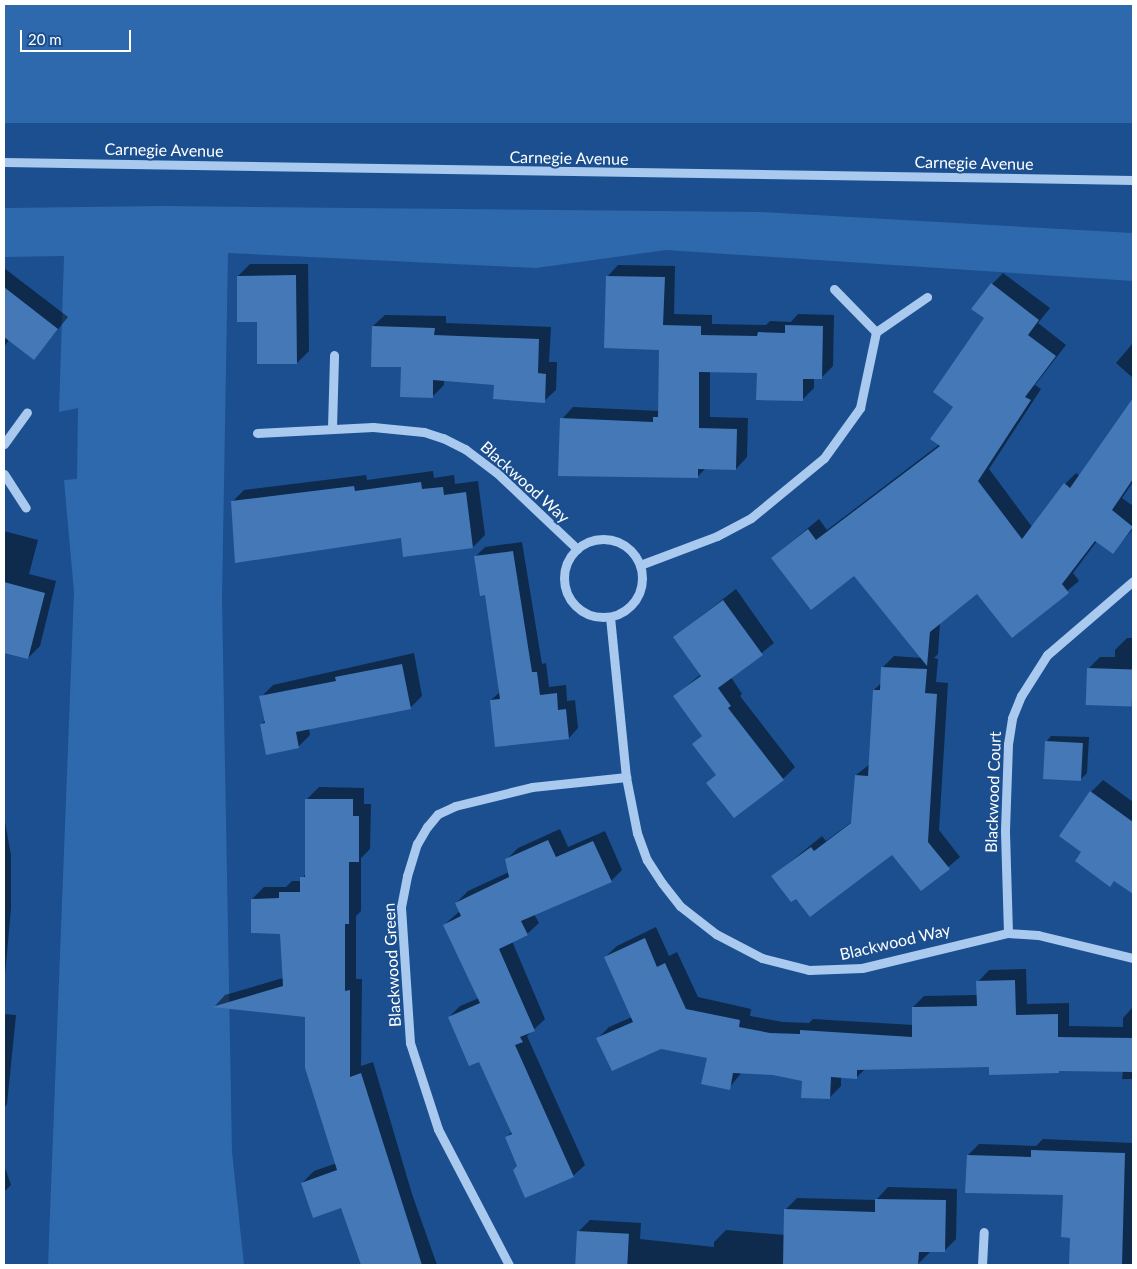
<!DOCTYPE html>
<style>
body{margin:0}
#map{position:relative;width:1137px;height:1269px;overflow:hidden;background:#1b4f8f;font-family:Lato,sans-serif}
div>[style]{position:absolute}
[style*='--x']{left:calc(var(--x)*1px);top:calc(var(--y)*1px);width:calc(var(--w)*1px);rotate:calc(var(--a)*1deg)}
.green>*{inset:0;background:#2e69ad;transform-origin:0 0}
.shadow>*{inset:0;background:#0007}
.building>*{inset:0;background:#4478b7;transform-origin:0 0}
.minor>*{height:9px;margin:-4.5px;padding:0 4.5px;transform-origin:4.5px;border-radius:4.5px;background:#a9c9ee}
.minor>.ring{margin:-4.5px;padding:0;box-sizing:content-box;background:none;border:9px solid #a9c9ee;border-radius:50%}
span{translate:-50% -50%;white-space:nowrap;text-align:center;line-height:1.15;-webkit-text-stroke:4px #1b4f8f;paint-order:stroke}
.street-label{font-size:16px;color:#fff}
.frame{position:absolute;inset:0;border:5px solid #fff;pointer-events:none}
.scale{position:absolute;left:20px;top:30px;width:111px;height:22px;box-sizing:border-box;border:2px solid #fff;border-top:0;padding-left:6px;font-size:15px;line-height:18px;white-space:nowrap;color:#fff;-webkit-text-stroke:4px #1b4f8f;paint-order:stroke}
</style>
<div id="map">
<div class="green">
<div style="left:4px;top:4px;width:1129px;height:119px"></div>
<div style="clip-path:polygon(164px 206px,761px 212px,1133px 233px,1133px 281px,666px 250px,536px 268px,228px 253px,222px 599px,232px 1152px,244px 1265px,48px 1265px,74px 592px,64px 480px,77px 479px,78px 408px,59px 412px,64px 256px,4px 257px,4px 208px)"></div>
</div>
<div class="shadow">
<div style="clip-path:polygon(250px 264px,308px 264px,309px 351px,297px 363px,258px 320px,238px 276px)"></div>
<div style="clip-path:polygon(618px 265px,675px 266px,674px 314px,712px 315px,712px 324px,766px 325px,770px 321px,791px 322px,798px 314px,834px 315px,833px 366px,821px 378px,814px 378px,814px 388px,802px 400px,758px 372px,710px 371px,710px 417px,748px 418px,747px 457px,736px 469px,706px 468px,697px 477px,562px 419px,573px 407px,660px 411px,661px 349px,607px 277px)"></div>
<div style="clip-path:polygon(4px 268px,68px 317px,34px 359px,9px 340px,4px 347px)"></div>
<div style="clip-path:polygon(1003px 273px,1050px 308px,1038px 323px,1066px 345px,1035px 385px,1041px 389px,989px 469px,1032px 527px,1065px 484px,1076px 473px,1080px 476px,1133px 403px,1133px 482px,1122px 498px,1133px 506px,1133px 529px,1112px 553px,1097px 541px,1073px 573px,1079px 581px,1012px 636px,977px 592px,940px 622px,938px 654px,934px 658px,938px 659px,936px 682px,948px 683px,939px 830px,960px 857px,921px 890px,892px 853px,797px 897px,773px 876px,822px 836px,826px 841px,853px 821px,856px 775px,870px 764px,874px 690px,881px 683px,883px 667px,894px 656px,922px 658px,855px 575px,772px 558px,819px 519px,827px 530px,940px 444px,986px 318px,992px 284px)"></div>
<div style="clip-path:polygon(385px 315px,446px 316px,446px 323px,551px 327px,549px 362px,557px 362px,556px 390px,544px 401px,495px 383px,444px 380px,444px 385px,432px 397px,402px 366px,373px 326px)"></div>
<div style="clip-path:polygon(1133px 343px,1133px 378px,1116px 363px)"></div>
<div style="clip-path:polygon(433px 471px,434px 478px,454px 475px,455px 484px,478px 481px,485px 535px,473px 547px,402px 536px,232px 502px,244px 490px,366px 475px,367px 480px)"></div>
<div style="clip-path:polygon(4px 531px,38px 540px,29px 574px,56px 581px,40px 646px,28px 658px,4px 652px)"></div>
<div style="clip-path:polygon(522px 542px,542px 664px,546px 663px,549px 687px,566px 685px,567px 701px,575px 700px,578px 728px,569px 738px,491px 700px,500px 692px,486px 594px,475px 557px,485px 547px)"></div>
<div style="clip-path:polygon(736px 589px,774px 643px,731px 677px,742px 694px,740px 696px,795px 767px,783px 779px,717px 774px,694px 744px,703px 735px,675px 696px,701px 674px,674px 637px)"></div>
<div style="clip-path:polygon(1127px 638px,1133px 638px,1133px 705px,1086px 703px,1088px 669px,1100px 657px,1115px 657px,1115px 650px)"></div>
<div style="clip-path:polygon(414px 653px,422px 696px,410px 708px,309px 728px,310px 735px,298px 747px,261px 724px,266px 720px,261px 697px,273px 685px)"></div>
<div style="clip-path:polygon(1051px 736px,1089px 737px,1087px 773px,1081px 779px,1046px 742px)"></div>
<div style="clip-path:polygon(1103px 780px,1133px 802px,1133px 892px,1115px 880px,1110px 885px,1082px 852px,1091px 792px)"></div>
<div style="clip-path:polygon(319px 787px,364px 788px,364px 804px,371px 804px,370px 849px,361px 858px,361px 911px,356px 916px,356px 979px,362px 979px,361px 1066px,373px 1062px,412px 1194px,437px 1265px,362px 1265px,342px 1206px,302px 1183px,314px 1171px,337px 1163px,306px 1016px,215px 1006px,225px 995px,283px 978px,281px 932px,252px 899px,264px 887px,286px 887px,292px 881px,301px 881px,306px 873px,307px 799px)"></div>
<div style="clip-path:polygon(4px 816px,11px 855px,11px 908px,4px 987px)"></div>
<div style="clip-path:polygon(560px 829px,568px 847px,605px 831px,622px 870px,611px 881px,534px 914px,539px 923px,527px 934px,512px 941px,545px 1019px,527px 1036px,585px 1165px,573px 1176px,519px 1166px,506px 1137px,512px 1132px,480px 1060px,449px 1017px,460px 1006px,479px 998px,444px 925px,460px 911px,456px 903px,468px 891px,509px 872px,506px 860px,518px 848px)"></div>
<div style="clip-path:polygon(656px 927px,669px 956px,677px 952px,698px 997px,751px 1009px,750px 1016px,783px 1022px,809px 1023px,813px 1019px,913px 1025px,913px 1007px,924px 996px,978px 995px,978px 982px,989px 970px,1026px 969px,1027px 1004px,1069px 1003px,1069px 1026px,1123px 1027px,1123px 1018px,1133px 1007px,1133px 1079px,1122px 1079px,1123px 1071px,1061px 1069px,1058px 1072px,990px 1066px,865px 1069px,856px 1078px,841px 1077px,841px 1086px,829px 1098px,803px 1080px,774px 1074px,742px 1072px,729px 1088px,708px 1057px,598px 1038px,609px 1027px,632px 1017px,605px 957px,617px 946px)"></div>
<div style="clip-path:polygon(4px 1014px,16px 1015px,7px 1104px,4px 1108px)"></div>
<div style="clip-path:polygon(1043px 1139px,1133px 1143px,1133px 1265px,1070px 1265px,1071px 1236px,1064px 1194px,968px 1155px,979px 1144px,1036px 1146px)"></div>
<div style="clip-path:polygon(4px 1165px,11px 1185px,4px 1192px)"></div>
<div style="clip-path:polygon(888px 1187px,957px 1189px,956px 1239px,944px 1251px,930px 1252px,918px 1264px,907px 1265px,578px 1265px,578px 1232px,590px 1220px,641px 1223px,640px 1239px,714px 1247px,714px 1242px,726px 1230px,785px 1235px,785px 1210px,797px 1198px,876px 1200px)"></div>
</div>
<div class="building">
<div style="clip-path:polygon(296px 275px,297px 364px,257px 364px,257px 322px,237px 322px,237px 276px)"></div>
<div style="clip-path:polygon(606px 276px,665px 277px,663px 325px,701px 326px,701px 335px,757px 336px,758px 332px,785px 333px,785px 325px,823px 326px,822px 379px,803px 379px,803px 401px,756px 400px,757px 373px,699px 372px,699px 428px,737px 429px,736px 470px,698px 469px,698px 478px,558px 476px,560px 418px,653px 422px,653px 417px,658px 417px,659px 350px,604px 348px)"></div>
<div style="clip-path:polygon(991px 283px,1039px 320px,1028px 335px,1056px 356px,1025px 397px,1031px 400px,978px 481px,1022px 539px,1064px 483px,1070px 488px,1133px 398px,1133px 479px,1112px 510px,1133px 527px,1113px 554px,1095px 541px,1062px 584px,1069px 593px,1012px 638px,977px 594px,930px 632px,927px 666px,854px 576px,811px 610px,771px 558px,808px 529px,816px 540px,940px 446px,930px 439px,953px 407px,933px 392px,984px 318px,971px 309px)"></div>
<div style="clip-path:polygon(4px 287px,58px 329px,34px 360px,4px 337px)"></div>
<div style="clip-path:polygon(372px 326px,435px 328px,434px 335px,539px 339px,538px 373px,546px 374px,545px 403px,493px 399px,494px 385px,433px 380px,433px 398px,400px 397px,401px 367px,371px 367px)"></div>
<div style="clip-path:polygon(421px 482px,422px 489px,443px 487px,444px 495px,466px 492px,473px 548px,403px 557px,401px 538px,235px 563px,231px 501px,354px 486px,355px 491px)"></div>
<div style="clip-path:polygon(513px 551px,532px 672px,537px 672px,540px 695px,557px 693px,558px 710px,566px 709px,569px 739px,495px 747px,490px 700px,500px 699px,485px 595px,480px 596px,474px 556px)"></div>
<div style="clip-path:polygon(4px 582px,45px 593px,28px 659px,4px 653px)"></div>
<div style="clip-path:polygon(723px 600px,763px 655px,718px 688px,731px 706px,728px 708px,784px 780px,734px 818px,706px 783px,716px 775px,692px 744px,702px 736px,673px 696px,701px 676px,673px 637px)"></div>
<div style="clip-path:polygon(402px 664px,411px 709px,296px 732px,299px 748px,266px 755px,260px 724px,265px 723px,259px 696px,336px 681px,335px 677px)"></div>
<div style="clip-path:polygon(881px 667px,927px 669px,925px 693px,937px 694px,928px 842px,950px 869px,921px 891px,892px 855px,810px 917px,796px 899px,791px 902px,771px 876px,811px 847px,814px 851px,851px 823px,855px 775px,868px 776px,873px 690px,880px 690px)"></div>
<div style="left:1087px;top:668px;width:46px;height:37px;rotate:2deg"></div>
<div style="left:1045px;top:741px;width:38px;height:38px;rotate:3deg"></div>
<div style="clip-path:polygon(1090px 791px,1133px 822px,1133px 894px,1114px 881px,1110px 887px,1075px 861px,1081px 852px,1059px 836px)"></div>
<div style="clip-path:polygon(305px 799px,353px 799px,353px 816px,359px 816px,359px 862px,349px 862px,349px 924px,345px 924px,345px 991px,350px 990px,350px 1077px,361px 1073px,422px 1265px,361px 1265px,341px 1208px,313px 1218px,301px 1183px,337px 1170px,305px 1068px,305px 1017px,212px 1007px,283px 986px,280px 934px,251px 933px,251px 899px,279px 898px,279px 892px,300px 892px,300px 877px,305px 877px)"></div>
<div style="clip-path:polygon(548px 840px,556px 857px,593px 841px,612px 882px,521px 921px,528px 935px,499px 949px,535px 1031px,520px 1037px,523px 1042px,515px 1045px,574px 1177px,525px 1198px,513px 1170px,517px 1166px,505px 1137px,512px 1134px,479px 1062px,469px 1066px,448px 1017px,480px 1003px,443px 925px,461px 916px,455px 903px,509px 877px,505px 859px)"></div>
<div style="clip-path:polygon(645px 938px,657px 967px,665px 963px,686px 1009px,740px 1020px,739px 1027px,770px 1033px,800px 1034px,800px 1030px,912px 1037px,912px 1007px,977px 1006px,976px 981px,1015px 980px,1016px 1015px,1058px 1014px,1058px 1037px,1133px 1038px,1133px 1072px,1059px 1071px,1059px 1073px,989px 1075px,989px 1067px,857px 1070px,857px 1079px,831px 1077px,830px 1099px,801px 1098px,802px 1081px,773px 1075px,733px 1073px,730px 1090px,701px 1084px,707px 1058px,661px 1049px,612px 1071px,596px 1038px,633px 1022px,604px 957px)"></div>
<div style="clip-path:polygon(1031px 1150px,1125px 1153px,1122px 1265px,1069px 1265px,1070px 1238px,1061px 1237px,1063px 1195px,965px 1193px,967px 1155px,1031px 1157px)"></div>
<div style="clip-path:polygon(875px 1199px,946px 1200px,945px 1252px,919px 1252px,918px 1265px,783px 1265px,784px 1209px,875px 1212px)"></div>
<div style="left:577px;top:1231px;width:52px;height:34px;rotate:3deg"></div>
</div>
<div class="minor">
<div style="--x:4;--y:162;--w:1129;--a:0.91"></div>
<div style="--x:834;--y:289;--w:60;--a:45.7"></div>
<div style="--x:332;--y:428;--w:73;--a:-88.4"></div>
<div style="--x:257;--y:433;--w:116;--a:-3"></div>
<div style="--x:373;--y:427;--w:51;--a:5.6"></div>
<div style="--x:424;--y:432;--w:20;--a:18"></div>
<div style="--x:443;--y:438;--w:25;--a:27"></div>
<div style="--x:465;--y:449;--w:39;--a:37"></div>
<div style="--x:496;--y:472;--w:112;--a:43.5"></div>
<div style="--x:4;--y:444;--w:39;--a:-54"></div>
<div style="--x:4;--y:474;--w:40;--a:57.1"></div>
<div class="ring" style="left:564px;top:539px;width:69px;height:69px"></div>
<div style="--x:640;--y:565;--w:82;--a:-20.6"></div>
<div style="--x:717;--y:536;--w:38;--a:-28"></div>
<div style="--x:751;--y:518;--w:94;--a:-39.4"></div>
<div style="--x:824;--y:458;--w:62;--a:-54.2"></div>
<div style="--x:860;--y:408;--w:78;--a:-78.1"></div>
<div style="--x:876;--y:332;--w:62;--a:-34.5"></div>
<div style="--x:610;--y:617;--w:161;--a:84.3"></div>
<div style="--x:626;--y:777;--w:57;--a:78.9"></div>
<div style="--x:637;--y:833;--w:29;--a:70"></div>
<div style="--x:647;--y:860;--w:27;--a:57"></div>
<div style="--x:662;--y:883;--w:29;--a:52"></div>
<div style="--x:680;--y:906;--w:46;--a:37.9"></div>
<div style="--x:716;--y:934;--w:52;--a:27.6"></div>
<div style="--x:762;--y:958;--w:49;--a:14.3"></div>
<div style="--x:809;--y:970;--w:53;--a:-2.2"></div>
<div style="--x:862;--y:968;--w:150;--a:-13.5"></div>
<div style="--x:1008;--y:933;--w:30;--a:4"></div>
<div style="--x:1038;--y:935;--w:98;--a:13.6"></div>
<div style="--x:1008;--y:933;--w:103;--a:-91.7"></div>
<div style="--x:1005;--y:830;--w:86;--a:-88"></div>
<div style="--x:1008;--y:744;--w:26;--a:-81"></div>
<div style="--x:1012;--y:718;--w:24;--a:-68"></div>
<div style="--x:1021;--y:696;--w:49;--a:-57.6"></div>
<div style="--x:1047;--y:655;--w:113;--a:-40.7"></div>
<div style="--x:509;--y:1265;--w:153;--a:-117.6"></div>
<div style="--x:438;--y:1129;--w:90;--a:-108"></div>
<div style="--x:410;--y:1043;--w:136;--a:-93.8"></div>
<div style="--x:401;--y:907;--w:32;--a:-79"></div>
<div style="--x:407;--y:876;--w:34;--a:-73"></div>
<div style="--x:417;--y:844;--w:20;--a:-60"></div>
<div style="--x:427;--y:827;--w:17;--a:-50"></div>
<div style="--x:438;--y:814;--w:19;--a:-25"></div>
<div style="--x:455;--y:806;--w:79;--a:-13.9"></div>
<div style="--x:532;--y:787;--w:95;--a:-6.1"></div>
<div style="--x:982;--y:1265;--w:33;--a:-87"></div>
</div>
<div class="street-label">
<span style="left:164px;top:150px;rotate:1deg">Carnegie Avenue</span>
<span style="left:569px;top:158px;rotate:1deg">Carnegie Avenue</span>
<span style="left:974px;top:163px;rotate:1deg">Carnegie Avenue</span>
<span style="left:525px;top:482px;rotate:42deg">Blackwood Way</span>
<span style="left:993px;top:792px;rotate:-88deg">Blackwood Court</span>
<span style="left:895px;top:942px;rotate:-13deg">Blackwood Way</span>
<span style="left:392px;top:965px;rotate:-93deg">Blackwood Green</span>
</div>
<div class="frame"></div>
<div class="scale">20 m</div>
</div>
